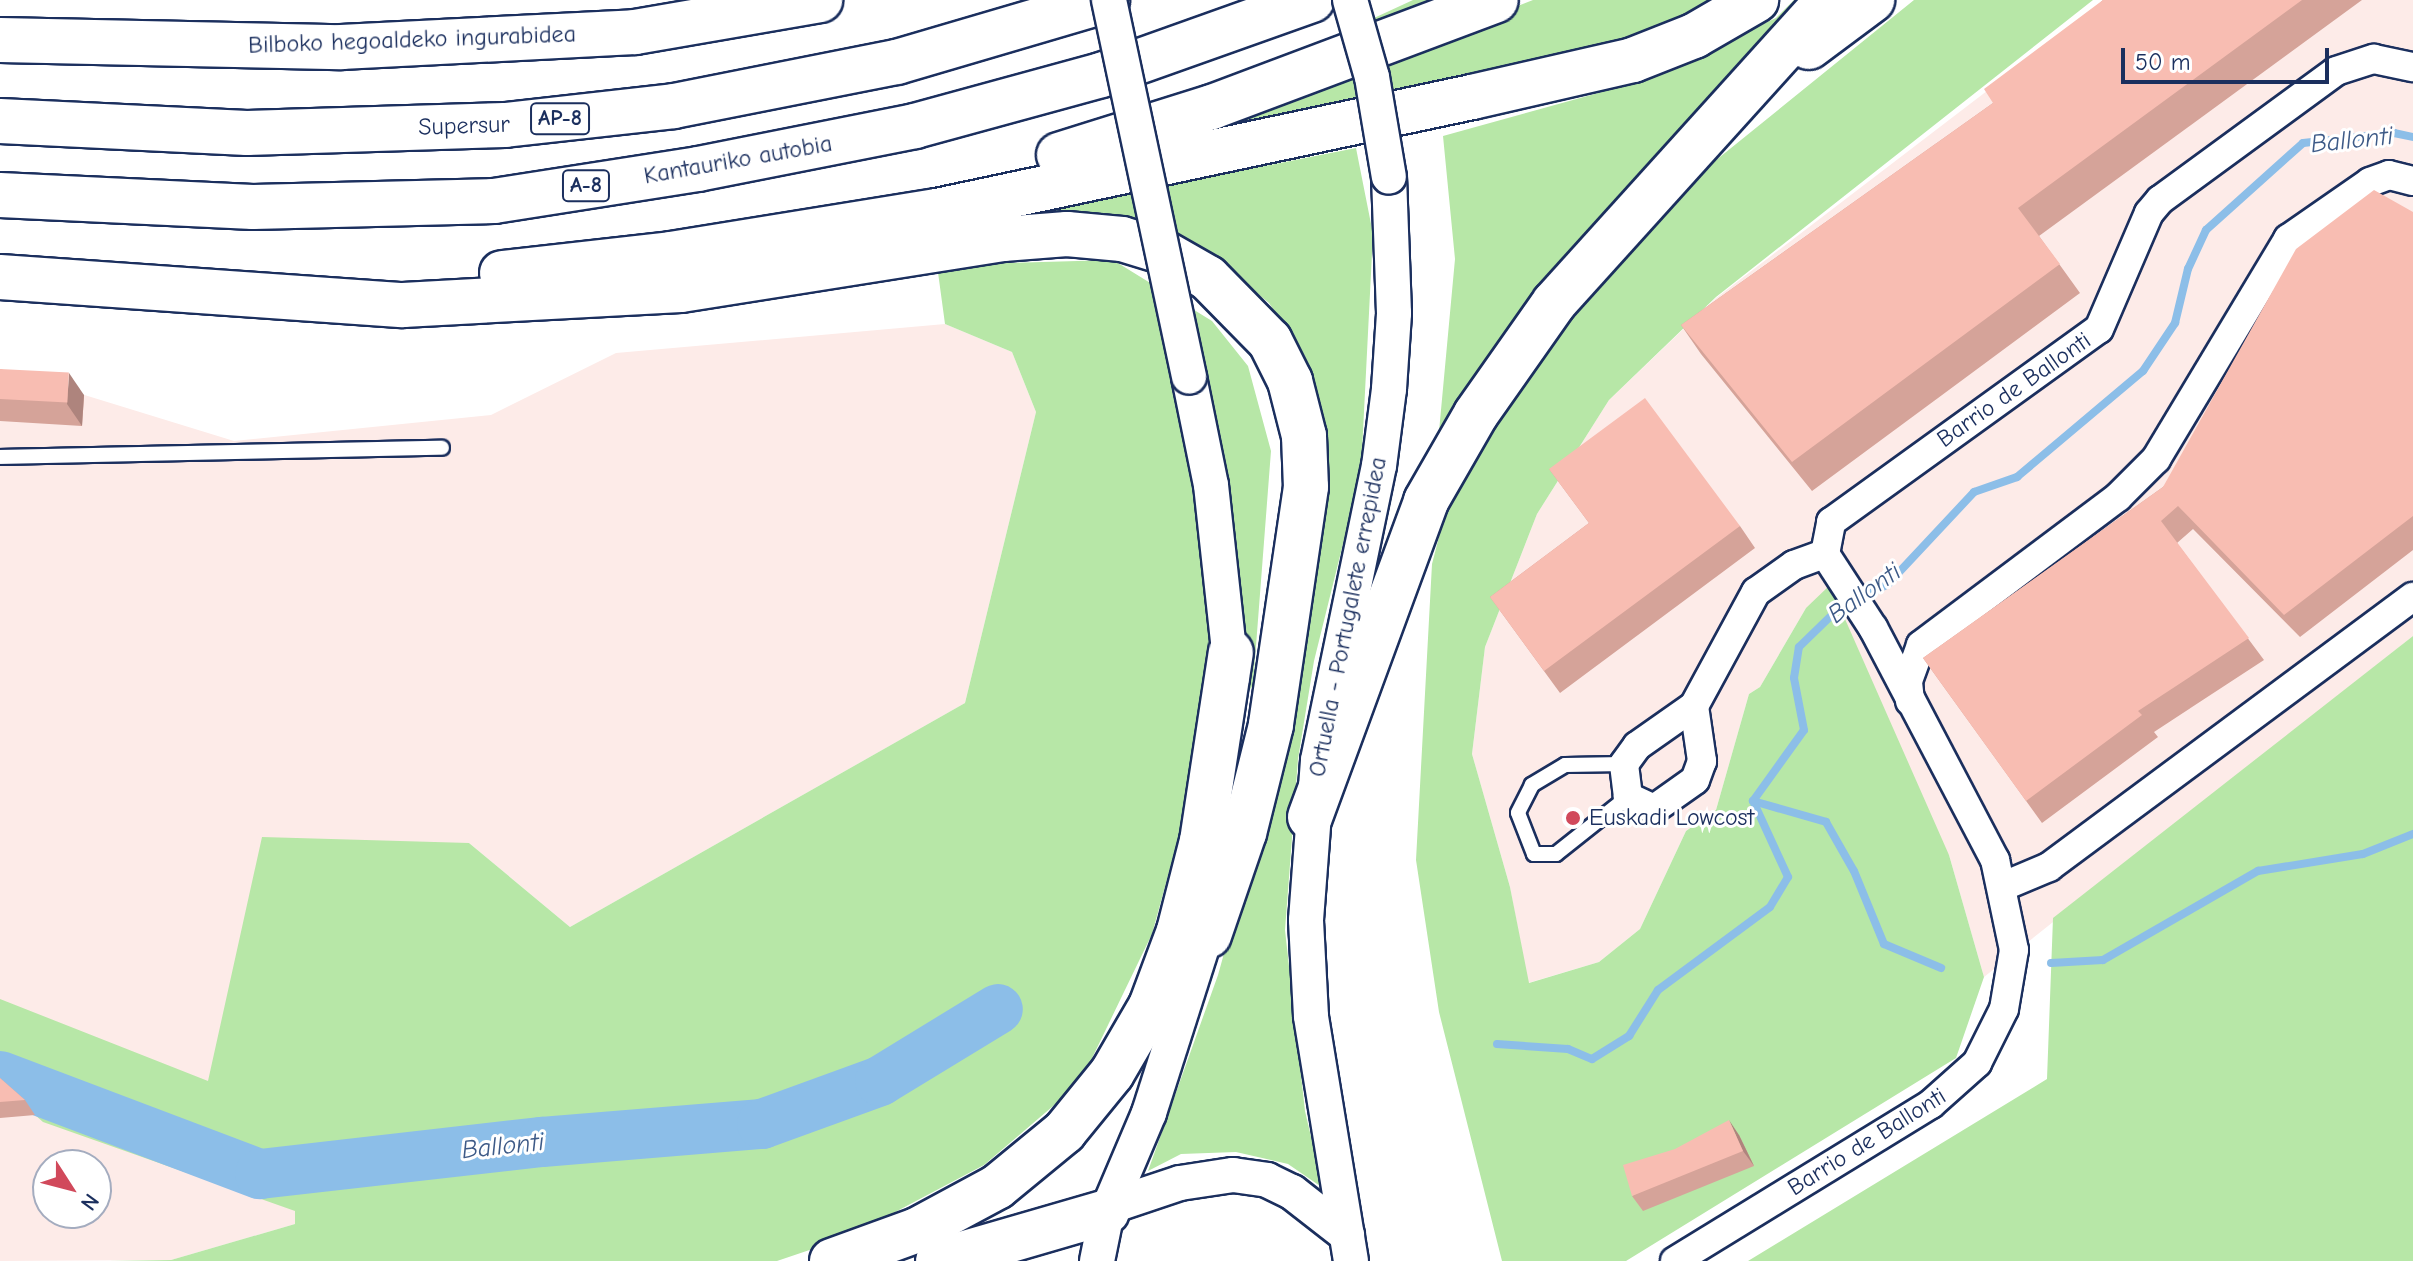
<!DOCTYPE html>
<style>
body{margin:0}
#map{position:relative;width:2413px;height:1261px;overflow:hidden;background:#fff;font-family:"Comic Neue",sans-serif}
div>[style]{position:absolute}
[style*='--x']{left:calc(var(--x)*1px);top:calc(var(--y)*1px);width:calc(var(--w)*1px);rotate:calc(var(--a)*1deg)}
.built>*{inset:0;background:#fdebe8}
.green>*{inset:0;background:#b7e7a7}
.stream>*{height:8px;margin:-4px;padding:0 4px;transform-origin:4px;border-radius:4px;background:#8cbee8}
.river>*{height:50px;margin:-25px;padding:0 25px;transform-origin:25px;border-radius:25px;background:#8cbee8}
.roads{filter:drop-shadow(2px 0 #1b2f5e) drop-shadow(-2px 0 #1b2f5e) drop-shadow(0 2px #1b2f5e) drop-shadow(0 -2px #1b2f5e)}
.service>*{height:14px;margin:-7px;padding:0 7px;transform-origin:7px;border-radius:7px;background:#fff}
.minor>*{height:28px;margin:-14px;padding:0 14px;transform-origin:14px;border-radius:14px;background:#fff}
.tertiary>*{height:34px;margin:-17px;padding:0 17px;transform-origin:17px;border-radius:17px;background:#fff}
.primary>*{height:44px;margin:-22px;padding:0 22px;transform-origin:22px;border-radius:22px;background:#fff}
.motorway>*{height:44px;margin:-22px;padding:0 22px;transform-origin:22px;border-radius:22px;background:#fff}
.bridges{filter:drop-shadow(2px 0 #1b2f5e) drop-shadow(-2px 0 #1b2f5e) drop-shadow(0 2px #1b2f5e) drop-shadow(0 -2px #1b2f5e)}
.tertiary-bridge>*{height:34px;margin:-17px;padding:0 17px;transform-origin:17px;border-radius:17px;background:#fff}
.wall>*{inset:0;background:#d5a399}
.shaded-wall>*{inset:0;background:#ae847d}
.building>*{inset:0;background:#f8bdb2;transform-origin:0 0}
.dots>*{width:22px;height:22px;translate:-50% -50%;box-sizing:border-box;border:4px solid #fff;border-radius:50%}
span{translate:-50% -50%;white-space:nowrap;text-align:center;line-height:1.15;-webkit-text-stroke:6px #fff;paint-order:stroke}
.shield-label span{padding:2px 6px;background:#fff;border:2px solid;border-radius:6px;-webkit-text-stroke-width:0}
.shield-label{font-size:22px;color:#1b2f5e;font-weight:700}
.street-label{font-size:24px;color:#1b2f5e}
.poi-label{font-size:24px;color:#1b2f5e}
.left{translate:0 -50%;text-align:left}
.water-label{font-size:26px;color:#3d5a87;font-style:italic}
.north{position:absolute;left:32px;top:1149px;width:80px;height:80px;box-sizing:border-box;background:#fff;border:2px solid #a4acbf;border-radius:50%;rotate:126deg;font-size:22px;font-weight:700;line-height:32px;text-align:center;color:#1b2f5e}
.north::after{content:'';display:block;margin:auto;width:28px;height:36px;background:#d1495b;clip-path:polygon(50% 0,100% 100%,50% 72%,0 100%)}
.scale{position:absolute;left:2121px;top:48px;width:208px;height:36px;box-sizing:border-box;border:4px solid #1b2f5e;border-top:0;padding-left:10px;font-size:24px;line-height:28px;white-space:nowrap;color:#1b2f5e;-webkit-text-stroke:6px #fff;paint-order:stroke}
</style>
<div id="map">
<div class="built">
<div style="clip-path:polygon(2106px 0,2413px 0,2413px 636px,1984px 977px,1949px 855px,1806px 608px,1760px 687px,1749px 694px,1716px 810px,1686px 831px,1640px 929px,1599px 962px,1528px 983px,1510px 887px,1472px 754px,1485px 647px,1537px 514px,1609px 400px,1716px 298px)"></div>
<div style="clip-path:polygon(evenodd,945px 324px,1012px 352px,1036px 412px,965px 703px,570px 927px,469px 843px,295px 1211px,295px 1224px,171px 1260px,0 1261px,0 369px,234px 441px,491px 415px,616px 353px,945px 324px,48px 1165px,96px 1165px,96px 1213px,48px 1213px,48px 1165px)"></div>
</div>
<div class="green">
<div style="clip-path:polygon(1413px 0,1428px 0,1283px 60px)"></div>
<div style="clip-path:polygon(1533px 0,1721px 0,1630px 47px,1434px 90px,1206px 127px)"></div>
<div style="clip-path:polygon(1794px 0,1808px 0,1629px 185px,1528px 302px,1471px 383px,1437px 453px,1455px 259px,1443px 136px,1638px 82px,1776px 18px)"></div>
<div style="clip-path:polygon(1914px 0,2093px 0,1716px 297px,1609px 400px,1537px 514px,1485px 647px,1472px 754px,1510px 887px,1529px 983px,1599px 962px,1640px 929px,1686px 831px,1716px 810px,1749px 694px,1760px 687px,1806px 608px,1830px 585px,1949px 855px,1984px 977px,1956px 1058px,1626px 1261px,1502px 1261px,1439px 1012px,1416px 860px,1432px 564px,1449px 498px,1552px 336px,1710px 165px)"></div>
<div style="clip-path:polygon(1356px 148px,1373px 234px,1361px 471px,1314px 661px,1298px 759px,1285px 930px,1305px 1111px,1323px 1188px,1288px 1164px,1236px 1152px,1181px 1154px,1148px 1171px,1218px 975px,1283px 742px,1311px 385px,1305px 356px,1269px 303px,1226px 268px,945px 229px)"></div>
<div style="clip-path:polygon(1113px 260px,1212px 321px,1248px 366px,1271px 451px,1253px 685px,1200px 759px,1152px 934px,1080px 1083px,984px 1165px,848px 1237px,777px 1261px,109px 1261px,171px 1260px,295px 1224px,295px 1211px,43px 1122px,8px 1091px,0 1091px,0 999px,208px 1081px,262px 837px,469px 843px,570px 927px,965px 703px,1036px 412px,1012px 352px,945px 324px,937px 265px)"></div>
<div style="clip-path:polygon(2413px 636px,2413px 1261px,1748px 1261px,2047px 1079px,2053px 918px)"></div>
</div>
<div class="stream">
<div style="--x:1753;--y:801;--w:76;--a:16"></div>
<div style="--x:1826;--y:822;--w:56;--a:60.3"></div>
<div style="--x:1854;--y:871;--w:79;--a:67.7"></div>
<div style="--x:1884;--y:944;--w:62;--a:22.8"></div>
<div style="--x:2051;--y:963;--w:52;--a:-3.3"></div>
<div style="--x:2103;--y:960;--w:179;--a:-29.9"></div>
<div style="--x:2258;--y:871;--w:106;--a:-9.2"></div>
<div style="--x:2363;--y:854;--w:54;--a:-21.8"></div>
<div style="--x:1497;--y:1044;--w:71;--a:4"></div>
<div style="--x:1568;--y:1049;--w:26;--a:23"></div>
<div style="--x:1592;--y:1059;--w:44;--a:-31.9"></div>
<div style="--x:1629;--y:1036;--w:54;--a:-57.8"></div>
<div style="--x:1658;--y:990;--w:139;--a:-36.5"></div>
<div style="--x:1770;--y:907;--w:35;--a:-59"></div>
<div style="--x:1788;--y:877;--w:84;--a:-114.7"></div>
<div style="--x:1753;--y:801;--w:87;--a:-54.3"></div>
<div style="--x:1804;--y:730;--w:53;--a:-100.9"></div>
<div style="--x:1794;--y:678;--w:31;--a:-81"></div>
<div style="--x:1799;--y:647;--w:52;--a:-44.2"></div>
<div style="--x:1836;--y:611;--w:59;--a:-27.4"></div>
<div style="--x:1888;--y:584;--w:126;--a:-46.9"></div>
<div style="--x:1974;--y:492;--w:46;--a:-19.2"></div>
<div style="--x:2017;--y:477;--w:165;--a:-40.1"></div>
<div style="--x:2143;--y:371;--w:58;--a:-56.3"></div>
<div style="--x:2175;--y:323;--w:56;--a:-76.5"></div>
<div style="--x:2188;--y:269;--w:43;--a:-65.2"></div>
<div style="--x:2206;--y:230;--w:130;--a:-41.9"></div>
<div style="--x:2303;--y:143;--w:92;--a:-6.3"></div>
<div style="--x:2394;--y:133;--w:19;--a:12"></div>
</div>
<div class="river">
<div style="--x:0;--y:1076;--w:278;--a:20.7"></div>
<div style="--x:260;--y:1174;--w:284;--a:-6.5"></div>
<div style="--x:542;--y:1142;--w:221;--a:-4.7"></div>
<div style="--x:762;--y:1124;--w:126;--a:-20"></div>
<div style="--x:880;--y:1081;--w:138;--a:-31.4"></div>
</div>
<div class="roads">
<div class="service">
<div style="--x:0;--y:457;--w:442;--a:-1.2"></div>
<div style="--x:1624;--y:764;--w:59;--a:179"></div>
<div style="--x:1565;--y:765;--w:39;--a:149"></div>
<div style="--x:1532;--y:785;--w:31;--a:117"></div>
<div style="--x:1518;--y:813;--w:44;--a:68.7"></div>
<div style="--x:1534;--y:854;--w:22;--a:0"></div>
<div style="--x:1556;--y:854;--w:92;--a:-38.4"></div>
</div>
<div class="minor">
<div style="--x:1825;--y:554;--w:33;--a:-79"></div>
<div style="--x:1831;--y:522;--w:330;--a:-35.8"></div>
<div style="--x:2099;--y:329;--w:126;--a:-66.7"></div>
<div style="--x:2149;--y:213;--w:17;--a:-50"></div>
<div style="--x:2160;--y:200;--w:218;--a:-36.2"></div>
<div style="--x:2336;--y:71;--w:40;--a:-18"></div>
<div style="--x:2374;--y:59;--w:40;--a:12"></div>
<div style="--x:1910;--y:701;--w:20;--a:-96"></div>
<div style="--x:1908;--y:681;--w:38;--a:-70"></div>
<div style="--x:1921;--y:645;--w:246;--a:-36.9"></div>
<div style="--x:2118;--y:497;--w:54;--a:-45"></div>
<div style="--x:2156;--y:459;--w:257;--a:-59"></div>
<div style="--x:2288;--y:239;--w:100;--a:-34.8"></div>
<div style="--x:2370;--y:182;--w:20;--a:-20"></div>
<div style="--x:2389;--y:175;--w:25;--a:14"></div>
<div style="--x:1694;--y:706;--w:56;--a:81.7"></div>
<div style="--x:1702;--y:761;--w:20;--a:110"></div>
<div style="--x:1695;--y:780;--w:50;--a:144.7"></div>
<div style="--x:1654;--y:809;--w:29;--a:-155"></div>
<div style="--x:1628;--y:797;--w:33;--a:-97"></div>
<div style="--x:1624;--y:764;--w:22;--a:-54"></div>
<div style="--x:1637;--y:746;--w:70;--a:-35.1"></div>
<div style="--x:1694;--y:706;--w:130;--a:-61.5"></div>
<div style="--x:1756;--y:592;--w:47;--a:-35.4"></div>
<div style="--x:1794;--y:565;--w:33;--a:-20"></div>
<div style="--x:2004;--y:886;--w:49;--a:-22.9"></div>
<div style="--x:2049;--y:867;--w:453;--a:-36.6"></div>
<div style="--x:1675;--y:1261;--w:300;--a:-31.5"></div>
<div style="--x:1931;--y:1104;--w:62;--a:-41.7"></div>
<div style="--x:1977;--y:1063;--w:60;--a:-63.4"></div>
<div style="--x:2004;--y:1009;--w:60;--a:-80.4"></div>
<div style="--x:2014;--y:950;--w:92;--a:-101.9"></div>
<div style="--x:1995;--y:860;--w:262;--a:-117.7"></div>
<div style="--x:1873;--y:628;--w:88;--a:-123"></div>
</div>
<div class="tertiary">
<div style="--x:1189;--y:377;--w:110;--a:78.5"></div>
<div style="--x:1211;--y:485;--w:194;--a:83.8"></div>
<div style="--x:1111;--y:1206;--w:73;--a:-18.4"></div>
<div style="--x:1180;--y:1183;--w:54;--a:-8.6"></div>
<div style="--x:1233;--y:1175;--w:34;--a:8"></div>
<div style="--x:1267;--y:1180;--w:28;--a:26"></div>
<div style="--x:1292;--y:1192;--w:70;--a:38"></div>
<div style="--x:1097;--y:1261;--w:50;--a:-78.5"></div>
<div style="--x:1107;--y:1212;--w:108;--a:-67"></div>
<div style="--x:1149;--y:1113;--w:210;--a:-72.3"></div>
<div style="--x:1351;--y:1261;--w:248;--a:-99.3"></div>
<div style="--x:1311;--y:1016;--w:96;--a:-93"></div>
<div style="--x:1306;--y:920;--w:160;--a:-85.7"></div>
<div style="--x:1318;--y:760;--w:300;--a:-78.3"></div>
<div style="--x:1379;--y:466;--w:78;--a:-82.6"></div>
<div style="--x:1389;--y:389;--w:76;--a:-86.2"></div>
<div style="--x:1394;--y:313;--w:136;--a:-92.1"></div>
</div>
<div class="primary">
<div style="--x:832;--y:1261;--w:90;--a:-20"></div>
<div style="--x:917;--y:1230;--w:91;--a:-28.3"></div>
<div style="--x:997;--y:1187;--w:87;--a:-39.4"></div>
<div style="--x:1064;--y:1132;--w:76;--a:-50.9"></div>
<div style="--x:1112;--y:1073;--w:78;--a:-59.8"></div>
<div style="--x:1151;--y:1006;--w:80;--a:-69.5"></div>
<div style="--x:1179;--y:931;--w:93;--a:-75.7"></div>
<div style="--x:1202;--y:841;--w:191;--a:-81.3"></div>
<div style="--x:938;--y:1261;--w:176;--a:-16.2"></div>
</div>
<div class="motorway">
<div style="--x:0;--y:40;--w:341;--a:1.2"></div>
<div style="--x:341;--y:47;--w:294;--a:-2.9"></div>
<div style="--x:635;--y:32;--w:188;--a:-9.8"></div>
<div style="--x:1809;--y:47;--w:79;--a:-36.7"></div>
<div style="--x:0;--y:121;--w:247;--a:2.8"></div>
<div style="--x:247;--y:133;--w:258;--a:-1.8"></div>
<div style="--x:505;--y:125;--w:170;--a:-6.4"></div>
<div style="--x:674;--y:106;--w:227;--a:-11.2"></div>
<div style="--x:897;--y:62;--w:219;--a:-16.4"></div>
<div style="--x:1059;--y:155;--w:160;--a:-17.4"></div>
<div style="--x:1212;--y:107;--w:303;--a:-20.6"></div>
<div style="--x:0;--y:195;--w:253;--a:2.7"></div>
<div style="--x:253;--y:207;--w:241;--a:-1.4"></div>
<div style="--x:494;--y:201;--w:206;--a:-8.9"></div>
<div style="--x:698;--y:169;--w:221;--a:-11.2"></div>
<div style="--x:915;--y:126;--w:193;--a:-15.3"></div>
<div style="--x:1101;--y:75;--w:224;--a:-19.6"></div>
<div style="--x:502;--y:273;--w:170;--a:-6.4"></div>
<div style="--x:671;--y:254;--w:269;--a:-9.2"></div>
<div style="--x:937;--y:211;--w:547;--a:-12.03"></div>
<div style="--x:1472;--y:97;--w:165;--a:-12.9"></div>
<div style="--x:1633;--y:60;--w:66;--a:-21.5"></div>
<div style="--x:1694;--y:36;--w:72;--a:-30.1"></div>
<div style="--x:0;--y:277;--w:404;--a:4"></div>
<div style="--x:403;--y:305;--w:278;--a:-3.1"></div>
<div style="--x:681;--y:290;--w:326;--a:-9"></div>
<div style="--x:1003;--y:239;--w:64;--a:-4.5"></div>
<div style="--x:1067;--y:234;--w:55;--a:5.2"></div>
<div style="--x:1122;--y:239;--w:41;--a:17.1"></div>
<div style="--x:1161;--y:251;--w:54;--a:29.9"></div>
<div style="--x:1208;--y:278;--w:88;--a:45.5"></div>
<div style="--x:1270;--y:341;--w:45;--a:63.4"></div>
<div style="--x:1290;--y:381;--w:57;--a:75.7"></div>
<div style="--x:1304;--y:436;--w:51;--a:87.8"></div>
<div style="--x:1306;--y:487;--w:241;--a:98.4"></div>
<div style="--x:1271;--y:725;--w:111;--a:104"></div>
<div style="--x:1244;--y:833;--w:108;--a:108.9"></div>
<div style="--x:1310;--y:817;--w:337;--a:-69.8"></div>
<div style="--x:1426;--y:501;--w:100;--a:-60.1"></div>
<div style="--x:1476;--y:414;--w:136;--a:-54.9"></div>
<div style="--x:1554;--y:303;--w:409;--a:-47.9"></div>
</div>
</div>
<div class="bridges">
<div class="tertiary-bridge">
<div style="--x:1109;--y:0;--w:385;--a:78"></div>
<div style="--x:1350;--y:0;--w:80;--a:74.1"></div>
<div style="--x:1372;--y:77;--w:101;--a:80.4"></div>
</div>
</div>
<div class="wall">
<div style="clip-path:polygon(2103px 0,2362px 0,2039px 236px,2080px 293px,1812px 491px,1701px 354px,1681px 325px,1993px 103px)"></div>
<div style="clip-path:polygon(2413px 212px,2413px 550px,2300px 637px,2193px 529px,2177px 543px,2264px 660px,2154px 732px,2158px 737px,2042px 823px,1923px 658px,2163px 487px)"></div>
<div style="clip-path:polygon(0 369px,84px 395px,82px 426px,0 421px)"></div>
<div style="clip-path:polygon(1549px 469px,1740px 526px,1755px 548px,1560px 693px,1490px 597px,1589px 523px)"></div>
<div style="clip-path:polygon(0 1078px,25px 1100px,35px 1115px,0 1118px)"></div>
<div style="clip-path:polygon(1739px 1135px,1754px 1166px,1643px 1211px,1632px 1196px)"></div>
</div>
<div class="shaded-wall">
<div style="clip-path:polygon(69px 373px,84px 395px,82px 426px,67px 404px)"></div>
<div style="clip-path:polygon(1729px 1120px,1739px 1135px,1754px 1166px,1743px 1151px)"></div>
</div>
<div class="building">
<div style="clip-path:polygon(2103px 0,2302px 0,2018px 208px,2060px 264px,1792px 462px,1681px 325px,1993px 103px,1984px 89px)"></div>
<div style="clip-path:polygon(2374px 190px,2413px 212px,2413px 516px,2284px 615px,2178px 506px,2161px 521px,2249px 638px,2138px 711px,2142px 715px,2026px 801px,1923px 658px,2163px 487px,2296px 249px)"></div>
<div style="left:0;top:369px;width:69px;height:30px;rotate:3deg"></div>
<div style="clip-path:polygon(1645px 398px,1740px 526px,1544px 671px,1490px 597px,1589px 523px,1549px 469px)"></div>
<div style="clip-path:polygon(0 1078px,25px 1100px,0 1102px)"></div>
<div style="clip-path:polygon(1729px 1120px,1743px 1151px,1632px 1196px,1623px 1165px,1675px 1149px)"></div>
</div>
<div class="dots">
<div style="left:1573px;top:818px;background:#d1495b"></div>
</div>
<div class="shield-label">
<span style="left:560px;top:119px">AP-8</span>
<span style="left:586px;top:186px">A-8</span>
</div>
<div class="street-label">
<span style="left:412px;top:40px;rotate:-2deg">Bilboko hegoaldeko ingurabidea</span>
<span style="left:464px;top:126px;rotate:-2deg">Supersur</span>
<span style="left:738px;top:160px;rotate:-10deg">Kantauriko autobia</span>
<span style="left:2014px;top:390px;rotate:-35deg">Barrio de Ballonti</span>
<span style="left:1348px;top:617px;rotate:-79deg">Ortuella - Portugalete errepidea</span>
<span style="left:1867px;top:1142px;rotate:-32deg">Barrio de Ballonti</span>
</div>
<div class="poi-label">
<span class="left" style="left:1589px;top:818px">Euskadi Lowcost</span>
</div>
<div class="water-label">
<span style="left:2352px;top:141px;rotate:-6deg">Ballonti</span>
<span style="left:1865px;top:594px;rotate:-36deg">Ballonti</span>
<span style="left:503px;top:1147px;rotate:-6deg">Ballonti</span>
</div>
<div class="north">N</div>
<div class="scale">50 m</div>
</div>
